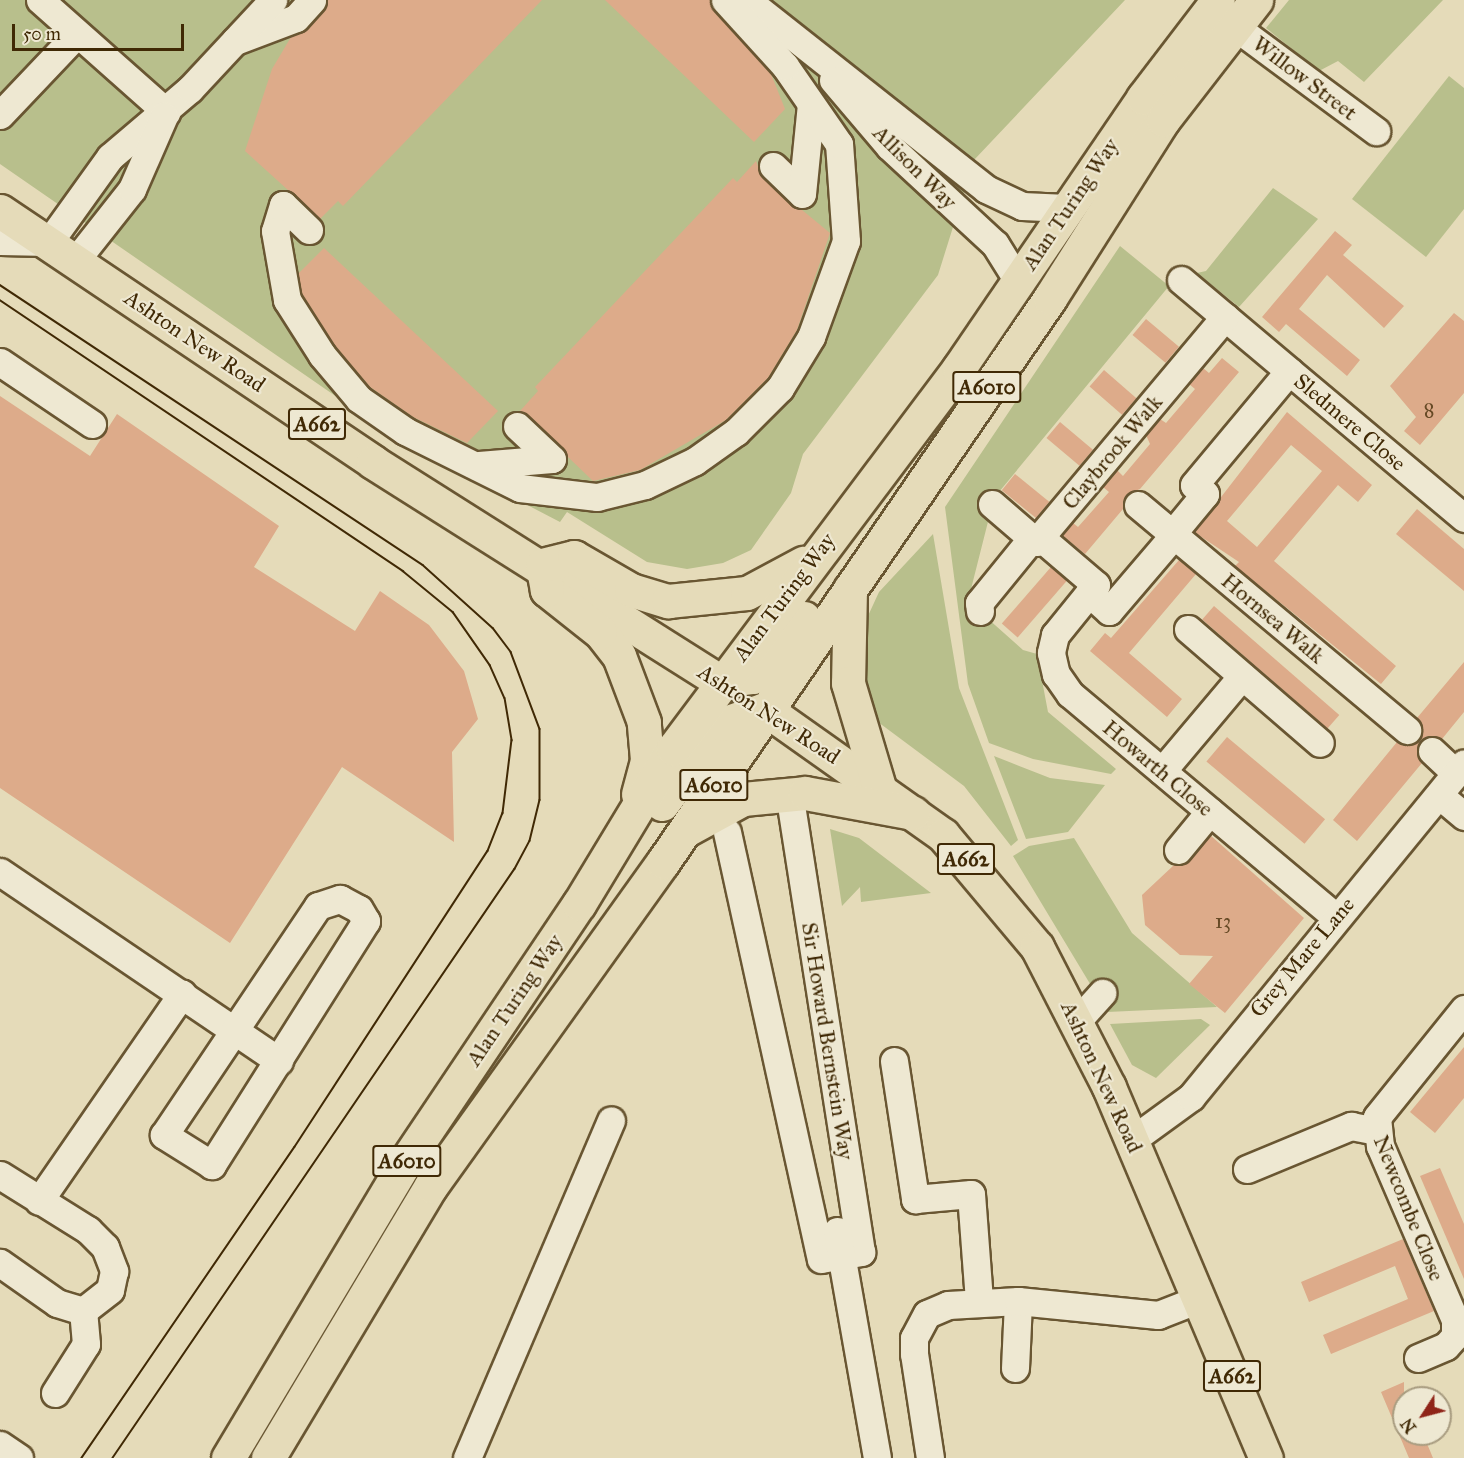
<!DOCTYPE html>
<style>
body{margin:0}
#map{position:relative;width:1464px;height:1458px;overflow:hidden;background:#e5dbb9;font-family:"IM FELL Great Primer",serif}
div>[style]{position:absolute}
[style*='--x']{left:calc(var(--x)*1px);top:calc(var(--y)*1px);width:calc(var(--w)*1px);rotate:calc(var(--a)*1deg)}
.green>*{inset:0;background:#b8bf8c}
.building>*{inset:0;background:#ddab8a;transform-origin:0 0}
.roads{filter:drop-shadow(2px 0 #695632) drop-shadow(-2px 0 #695632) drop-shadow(0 2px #695632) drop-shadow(0 -2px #695632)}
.minor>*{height:27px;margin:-13.5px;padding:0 13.5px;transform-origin:13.5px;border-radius:13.5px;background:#eee8d2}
.major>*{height:33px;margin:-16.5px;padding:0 16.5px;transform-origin:16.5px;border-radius:16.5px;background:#e5dbb9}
.highway>*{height:33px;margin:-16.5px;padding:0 16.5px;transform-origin:16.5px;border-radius:16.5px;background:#e5dbb9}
.tram>*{height:1.5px;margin:-0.75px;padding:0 0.75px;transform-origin:0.75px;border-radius:0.75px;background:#402905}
span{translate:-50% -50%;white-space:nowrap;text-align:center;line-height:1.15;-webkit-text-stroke:4.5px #eee8d2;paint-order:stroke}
.number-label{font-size:20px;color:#674a26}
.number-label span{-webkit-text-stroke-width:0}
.shield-label span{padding:2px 4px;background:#eee8d2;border:2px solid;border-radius:4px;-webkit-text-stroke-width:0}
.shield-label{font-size:21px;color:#402905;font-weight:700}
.street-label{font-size:22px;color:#402905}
.north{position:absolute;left:1392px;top:1386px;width:60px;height:60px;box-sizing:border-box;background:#eee8d2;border:2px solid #a89c80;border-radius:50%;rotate:234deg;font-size:16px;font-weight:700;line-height:24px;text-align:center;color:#402905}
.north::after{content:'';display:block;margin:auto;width:21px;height:27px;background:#8f2418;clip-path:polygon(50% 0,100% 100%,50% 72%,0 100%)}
.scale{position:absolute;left:12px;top:24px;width:172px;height:27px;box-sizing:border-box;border:3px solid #402905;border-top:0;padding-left:8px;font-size:18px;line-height:21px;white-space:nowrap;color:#402905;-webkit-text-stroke:4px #eee8d2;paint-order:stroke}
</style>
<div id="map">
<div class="green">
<div style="clip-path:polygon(0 0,1125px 0,974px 160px,938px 275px,803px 454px,791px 493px,751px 550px,723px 563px,687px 569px,647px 562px,567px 512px,560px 522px,389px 433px,0 164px)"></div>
<div style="clip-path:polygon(1289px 0,1443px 0,1364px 82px,1338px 61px,1319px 71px,1266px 28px)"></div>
<div style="clip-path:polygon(1449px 76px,1464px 88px,1464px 209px,1426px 257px,1352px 199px)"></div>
<div style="clip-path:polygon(1273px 188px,1318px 219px,1239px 307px,1197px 273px,1206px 271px)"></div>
<div style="clip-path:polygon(1120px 246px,1169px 286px,994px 498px,968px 601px,1023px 650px,1037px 654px,1048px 712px,1116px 769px,1111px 774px,1033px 759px,989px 743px,968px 684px,945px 507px)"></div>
<div style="clip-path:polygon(933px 534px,959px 688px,1018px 840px,1011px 846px,964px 786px,878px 722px,864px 689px,861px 650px,867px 618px,879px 592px)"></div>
<div style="clip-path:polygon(994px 756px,1050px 778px,1105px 785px,1068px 832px,1026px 839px)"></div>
<div style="clip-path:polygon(830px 829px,859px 838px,931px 893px,861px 902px,860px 887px,842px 906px)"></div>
<div style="clip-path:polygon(1074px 838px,1132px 933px,1217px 1007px,1107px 1012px,1013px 856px,1029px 846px)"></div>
<div style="clip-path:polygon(1201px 1019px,1210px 1025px,1156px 1078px,1132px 1065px,1110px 1024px)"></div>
</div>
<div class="building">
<div style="clip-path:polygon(327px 0,542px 0,343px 206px,338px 201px,320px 219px,245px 151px,272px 69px,291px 37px,308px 28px)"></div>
<div style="clip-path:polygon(605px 0,710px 0,771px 74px,785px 109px,754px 142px)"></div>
<div style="clip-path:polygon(756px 161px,762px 177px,830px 233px,797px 330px,768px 378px,726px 420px,640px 470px,593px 481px,520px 411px,538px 391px,535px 387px,733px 178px,737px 182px)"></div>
<div style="clip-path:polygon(1335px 231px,1352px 245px,1343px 255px,1404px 306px,1384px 328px,1327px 275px,1299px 309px,1360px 360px,1347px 376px,1286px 324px,1279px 332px,1262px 317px)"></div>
<div style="clip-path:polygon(324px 248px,498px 411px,467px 443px,413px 417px,370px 387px,335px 346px,302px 294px,298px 274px)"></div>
<div style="clip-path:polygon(1454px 313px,1464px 321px,1464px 393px,1420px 445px,1404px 431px,1416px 417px,1390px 386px)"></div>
<div style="left:1146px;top:319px;width:43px;height:21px;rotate:40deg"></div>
<div style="clip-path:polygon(1222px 358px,1239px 372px,1140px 489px,1126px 495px,1123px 509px,1085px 554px,1062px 535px,1073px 523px,1078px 527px,1109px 492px,1103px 487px,1117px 470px,1123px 476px,1150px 444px,1146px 435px,1160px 419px,1166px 423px,1195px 389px,1189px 384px,1203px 368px,1209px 373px)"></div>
<div style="left:1104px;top:370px;width:43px;height:22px;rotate:41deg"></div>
<div style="clip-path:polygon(0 396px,90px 456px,117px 414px,279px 526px,254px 567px,355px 631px,380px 591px,429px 625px,464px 671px,478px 719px,452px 752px,454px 842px,342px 767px,230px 943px,0 788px)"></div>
<div style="clip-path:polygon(evenodd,1287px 412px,1372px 485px,1358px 502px,1338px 485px,1274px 561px,1396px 666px,1381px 684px,1235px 566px,1239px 562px,1194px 532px,1287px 412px,1291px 445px,1322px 471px,1257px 547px,1227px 521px,1291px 445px)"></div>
<div style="left:1060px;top:422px;width:43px;height:21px;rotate:40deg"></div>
<div style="left:1015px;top:474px;width:44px;height:21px;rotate:39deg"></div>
<div style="clip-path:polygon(1417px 509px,1464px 549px,1464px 591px,1396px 534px)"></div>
<div style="clip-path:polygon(1179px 560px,1196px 574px,1129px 653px,1182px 699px,1167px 717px,1090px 651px,1105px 633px,1111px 638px)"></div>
<div style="left:1051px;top:567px;width:21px;height:75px;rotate:41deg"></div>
<div style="left:1214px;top:606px;width:166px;height:18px;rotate:41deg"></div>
<div style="clip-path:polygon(1464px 662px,1464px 712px,1442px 739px,1428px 736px,1420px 741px,1417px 755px,1422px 763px,1357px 841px,1333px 820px,1397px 742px,1419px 741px,1423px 732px,1417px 718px)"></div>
<div style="left:1227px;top:737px;width:128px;height:32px;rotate:40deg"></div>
<div style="clip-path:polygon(1210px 835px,1304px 918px,1225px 1013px,1189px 984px,1213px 956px,1180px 955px,1145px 925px,1142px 895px,1174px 865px,1190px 860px)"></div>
<div style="clip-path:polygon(1464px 1047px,1464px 1098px,1435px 1133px,1410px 1112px)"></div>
<div style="clip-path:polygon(1440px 1168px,1464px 1224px,1464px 1279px,1420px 1176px)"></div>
<div style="clip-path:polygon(1403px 1239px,1434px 1311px,1331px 1354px,1323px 1335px,1408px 1299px,1395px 1266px,1309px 1302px,1301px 1282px)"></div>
<div style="clip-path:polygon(1404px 1382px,1404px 1434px,1423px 1434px,1433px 1458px,1409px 1458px,1381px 1392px)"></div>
</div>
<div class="roads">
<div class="minor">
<div style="--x:40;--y:0;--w:169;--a:41.6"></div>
<div style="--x:747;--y:0;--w:305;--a:38.3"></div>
<div style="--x:986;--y:189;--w:40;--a:25"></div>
<div style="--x:1022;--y:206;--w:45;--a:2.5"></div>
<div style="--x:1234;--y:26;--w:177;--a:36.5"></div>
<div style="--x:235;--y:41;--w:65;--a:-20.7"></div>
<div style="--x:296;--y:18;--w:24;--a:-48"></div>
<div style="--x:833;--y:80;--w:87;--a:49.7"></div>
<div style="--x:889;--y:146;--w:144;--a:42.8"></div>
<div style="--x:995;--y:244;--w:44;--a:58.1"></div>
<div style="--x:0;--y:115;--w:110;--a:-46.5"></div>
<div style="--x:773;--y:166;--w:40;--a:44"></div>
<div style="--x:802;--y:194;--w:90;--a:-84.3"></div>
<div style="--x:309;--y:230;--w:36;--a:-136"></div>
<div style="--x:283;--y:205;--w:27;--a:107"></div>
<div style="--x:275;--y:231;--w:70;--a:80.1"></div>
<div style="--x:287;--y:300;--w:65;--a:57.5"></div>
<div style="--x:322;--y:355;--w:57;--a:49.9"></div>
<div style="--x:359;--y:399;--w:56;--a:34.8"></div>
<div style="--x:405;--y:431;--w:128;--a:26.4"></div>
<div style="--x:520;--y:488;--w:78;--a:6.7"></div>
<div style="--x:597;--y:497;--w:49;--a:-14"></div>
<div style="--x:645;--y:485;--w:55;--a:-25.6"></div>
<div style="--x:695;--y:461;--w:50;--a:-35.3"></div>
<div style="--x:736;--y:432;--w:62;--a:-45"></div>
<div style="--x:780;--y:388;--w:60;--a:-58.7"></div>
<div style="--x:811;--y:337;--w:102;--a:-70"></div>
<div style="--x:846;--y:241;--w:97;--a:-94.1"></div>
<div style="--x:839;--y:144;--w:95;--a:-124.7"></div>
<div style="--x:785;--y:66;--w:89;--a:-132.3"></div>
<div style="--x:0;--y:241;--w:49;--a:1.2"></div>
<div style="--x:49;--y:242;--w:105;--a:-54.3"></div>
<div style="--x:110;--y:157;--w:105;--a:-40.4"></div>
<div style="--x:190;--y:89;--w:122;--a:-47"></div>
<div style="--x:76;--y:260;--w:90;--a:-51.7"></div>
<div style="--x:132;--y:189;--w:80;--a:-66.3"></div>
<div style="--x:1181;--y:280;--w:141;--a:40.1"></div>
<div style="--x:0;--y:362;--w:111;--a:34"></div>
<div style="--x:479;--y:465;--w:73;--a:-4.7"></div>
<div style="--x:552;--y:459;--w:48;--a:-136.7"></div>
<div style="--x:992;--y:504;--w:58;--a:40.8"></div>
<div style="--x:1036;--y:542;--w:294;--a:-50"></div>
<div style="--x:1138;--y:505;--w:351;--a:39.9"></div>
<div style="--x:1172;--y:534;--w:52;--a:-50.5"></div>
<div style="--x:1205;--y:494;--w:14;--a:-141"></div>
<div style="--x:1194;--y:485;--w:148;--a:-50.2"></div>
<div style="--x:1289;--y:371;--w:229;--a:40"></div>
<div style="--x:1041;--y:538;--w:72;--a:40.5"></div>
<div style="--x:1096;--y:585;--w:11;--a:131"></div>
<div style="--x:1089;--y:593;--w:27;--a:42"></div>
<div style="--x:1109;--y:611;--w:100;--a:-49.5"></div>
<div style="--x:1089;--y:593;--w:54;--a:129"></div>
<div style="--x:1055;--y:635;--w:18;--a:103"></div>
<div style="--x:1051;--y:653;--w:22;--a:77"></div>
<div style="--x:1056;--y:674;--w:24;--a:55"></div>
<div style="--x:1070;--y:694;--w:347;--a:40"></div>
<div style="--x:980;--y:611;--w:8;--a:-97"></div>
<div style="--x:979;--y:603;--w:84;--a:-50.8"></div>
<div style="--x:1188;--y:629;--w:174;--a:40.8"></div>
<div style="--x:1432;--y:751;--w:33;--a:43"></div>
<div style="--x:1162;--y:771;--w:124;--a:-49.9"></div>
<div style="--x:1439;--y:795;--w:33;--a:40"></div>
<div style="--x:727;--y:832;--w:437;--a:77.6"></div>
<div style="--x:821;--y:1259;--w:41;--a:-9.9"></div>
<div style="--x:861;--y:1252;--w:447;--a:-98.9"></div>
<div style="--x:1178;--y:850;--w:50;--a:-50.6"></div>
<div style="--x:0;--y:872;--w:337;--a:34.1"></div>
<div style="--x:340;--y:899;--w:21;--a:28"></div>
<div style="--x:359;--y:909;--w:14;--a:60"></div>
<div style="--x:366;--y:921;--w:289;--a:122.3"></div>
<div style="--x:212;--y:1165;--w:57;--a:-148"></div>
<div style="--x:164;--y:1135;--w:276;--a:-56.1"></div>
<div style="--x:318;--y:906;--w:23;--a:-18"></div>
<div style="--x:1077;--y:1021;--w:38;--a:-48"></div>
<div style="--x:894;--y:1061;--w:140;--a:81.3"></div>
<div style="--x:915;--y:1199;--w:56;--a:-5.1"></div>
<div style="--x:971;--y:1194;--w:107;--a:85.7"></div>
<div style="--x:1132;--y:1140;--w:73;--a:-36.1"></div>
<div style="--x:1191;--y:1097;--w:431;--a:-50.7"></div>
<div style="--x:1247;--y:1169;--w:113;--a:-22.5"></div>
<div style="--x:1351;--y:1126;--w:25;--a:11"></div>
<div style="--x:0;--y:1175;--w:104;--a:32"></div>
<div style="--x:88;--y:1230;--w:24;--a:45"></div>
<div style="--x:105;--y:1247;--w:26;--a:69"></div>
<div style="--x:114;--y:1271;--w:19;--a:102"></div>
<div style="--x:110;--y:1290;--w:34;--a:142"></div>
<div style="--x:83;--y:1311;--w:27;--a:-163"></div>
<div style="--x:57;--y:1303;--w:70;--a:-144.9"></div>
<div style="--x:39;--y:1201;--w:252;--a:-55.4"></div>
<div style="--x:837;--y:1231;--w:230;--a:80"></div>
<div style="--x:1418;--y:1358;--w:30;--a:-23"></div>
<div style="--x:1446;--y:1346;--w:13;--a:-48"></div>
<div style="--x:1455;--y:1336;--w:16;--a:-90"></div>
<div style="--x:1455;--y:1320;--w:189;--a:-113.3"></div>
<div style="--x:1380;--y:1146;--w:29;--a:-96"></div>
<div style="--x:1377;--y:1117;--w:139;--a:-51.1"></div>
<div style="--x:1015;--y:1368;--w:67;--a:-87.4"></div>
<div style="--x:55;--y:1393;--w:58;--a:-57.7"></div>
<div style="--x:86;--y:1344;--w:33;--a:-95"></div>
<div style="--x:0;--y:1445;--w:23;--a:34"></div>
<div style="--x:467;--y:1458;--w:367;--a:-66.9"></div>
<div style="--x:930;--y:1458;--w:105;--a:-98.7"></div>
<div style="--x:914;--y:1354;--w:16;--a:-90"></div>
<div style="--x:914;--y:1338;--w:27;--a:-62"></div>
<div style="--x:927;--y:1314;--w:23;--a:-23"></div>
<div style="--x:948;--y:1305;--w:70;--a:-3.3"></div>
<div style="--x:1018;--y:1301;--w:141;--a:5.7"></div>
<div style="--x:1158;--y:1315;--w:44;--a:-21.3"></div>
</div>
<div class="major">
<div style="--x:0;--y:211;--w:450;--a:33.9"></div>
<div style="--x:373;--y:462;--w:409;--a:32.3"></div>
<div style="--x:765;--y:709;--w:218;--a:35.3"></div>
<div style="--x:943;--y:835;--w:146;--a:50"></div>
<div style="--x:1037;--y:947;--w:157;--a:62.8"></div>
<div style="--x:1109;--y:1087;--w:403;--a:67.1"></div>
</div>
<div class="highway">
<div style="--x:850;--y:589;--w:94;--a:91.2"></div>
<div style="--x:848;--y:683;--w:109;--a:73.4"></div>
<div style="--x:719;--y:681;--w:34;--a:-7"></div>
<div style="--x:753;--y:677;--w:78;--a:-49.2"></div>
<div style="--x:638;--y:794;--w:35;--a:-75"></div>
<div style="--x:647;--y:760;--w:38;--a:-95"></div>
<div style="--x:644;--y:722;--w:71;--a:-110.7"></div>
<div style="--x:619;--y:656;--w:31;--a:-128"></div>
<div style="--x:600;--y:632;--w:68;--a:-141.6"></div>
<div style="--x:547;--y:590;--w:25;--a:-101"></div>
<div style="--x:542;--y:565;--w:33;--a:-14"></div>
<div style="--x:574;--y:557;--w:66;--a:30.1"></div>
<div style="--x:631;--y:590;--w:39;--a:17"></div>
<div style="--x:668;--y:601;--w:79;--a:-5.8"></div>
<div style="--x:747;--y:593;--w:64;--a:-28.2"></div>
<div style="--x:662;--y:804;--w:100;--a:-53.1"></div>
<div style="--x:722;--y:724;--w:46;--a:-19.2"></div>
<div style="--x:688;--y:829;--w:63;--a:-28.6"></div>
<div style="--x:743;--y:799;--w:62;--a:-5.5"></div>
<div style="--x:805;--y:793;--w:110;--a:10.5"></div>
<div style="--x:228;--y:1458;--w:343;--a:-59.1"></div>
<div style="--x:404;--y:1164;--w:313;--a:-56.1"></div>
<div style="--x:579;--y:904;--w:181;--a:-58.8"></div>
<div style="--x:673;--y:749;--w:476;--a:-53.1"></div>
<div style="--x:959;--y:368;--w:327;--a:-55.7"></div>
<div style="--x:1143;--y:98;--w:123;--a:-52.6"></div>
<div style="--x:268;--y:1458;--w:317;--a:-59.1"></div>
<div style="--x:431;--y:1186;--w:398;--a:-54.4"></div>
<div style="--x:663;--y:862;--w:684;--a:-55.54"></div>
<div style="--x:1050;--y:298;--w:211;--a:-57.6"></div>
<div style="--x:1163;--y:120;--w:152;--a:-52.2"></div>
</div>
</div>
<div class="tram">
<div style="--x:0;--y:285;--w:507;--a:33.5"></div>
<div style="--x:423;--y:565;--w:94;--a:42"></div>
<div style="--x:493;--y:628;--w:30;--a:53"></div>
<div style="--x:511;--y:652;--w:82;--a:69.4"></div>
<div style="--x:540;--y:729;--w:71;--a:90"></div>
<div style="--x:540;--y:800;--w:42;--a:103.7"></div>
<div style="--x:530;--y:841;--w:32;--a:118"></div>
<div style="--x:515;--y:869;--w:713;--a:124.31"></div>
<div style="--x:0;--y:300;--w:486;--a:33.9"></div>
<div style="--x:403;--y:571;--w:65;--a:39.4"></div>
<div style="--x:453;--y:612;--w:65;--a:55.1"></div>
<div style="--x:490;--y:665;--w:36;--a:66"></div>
<div style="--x:505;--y:698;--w:43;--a:80.5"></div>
<div style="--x:512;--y:740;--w:74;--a:97"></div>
<div style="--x:503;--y:813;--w:41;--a:111.5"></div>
<div style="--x:488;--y:851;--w:353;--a:123.1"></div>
<div style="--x:295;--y:1147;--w:377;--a:124.4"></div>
</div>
<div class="number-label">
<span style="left:1429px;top:410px">8</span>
<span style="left:1223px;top:921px">13</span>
</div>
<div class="shield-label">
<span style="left:987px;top:387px">A6010</span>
<span style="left:317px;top:424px">A662</span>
<span style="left:714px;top:785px">A6010</span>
<span style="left:966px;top:859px">A662</span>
<span style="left:407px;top:1161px">A6010</span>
<span style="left:1232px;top:1376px">A662</span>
</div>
<div class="street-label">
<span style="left:1305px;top:78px;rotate:37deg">Willow Street</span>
<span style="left:915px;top:167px;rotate:45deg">Allison Way</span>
<span style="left:1070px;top:204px;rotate:-56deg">Alan Turing Way</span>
<span style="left:195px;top:341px;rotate:34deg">Ashton New Road</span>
<span style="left:1350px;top:422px;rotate:40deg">Sledmere Close</span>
<span style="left:1112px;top:452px;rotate:-50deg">Claybrook Walk</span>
<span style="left:784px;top:597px;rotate:-53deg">Alan Turing Way</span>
<span style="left:1273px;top:618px;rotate:40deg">Hornsea Walk</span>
<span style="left:769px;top:714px;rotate:33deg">Ashton New Road</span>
<span style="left:1158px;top:768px;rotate:40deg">Howarth Close</span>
<span style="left:1302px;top:957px;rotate:-50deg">Grey Mare Lane</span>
<span style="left:514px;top:1000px;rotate:-56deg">Alan Turing Way</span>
<span style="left:828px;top:1041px;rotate:81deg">Sir Howard Bernstein Way</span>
<span style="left:1102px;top:1077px;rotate:65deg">Ashton New Road</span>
<span style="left:1409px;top:1208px;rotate:68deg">Newcombe Close</span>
</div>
<div class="north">N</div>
<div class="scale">50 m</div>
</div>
